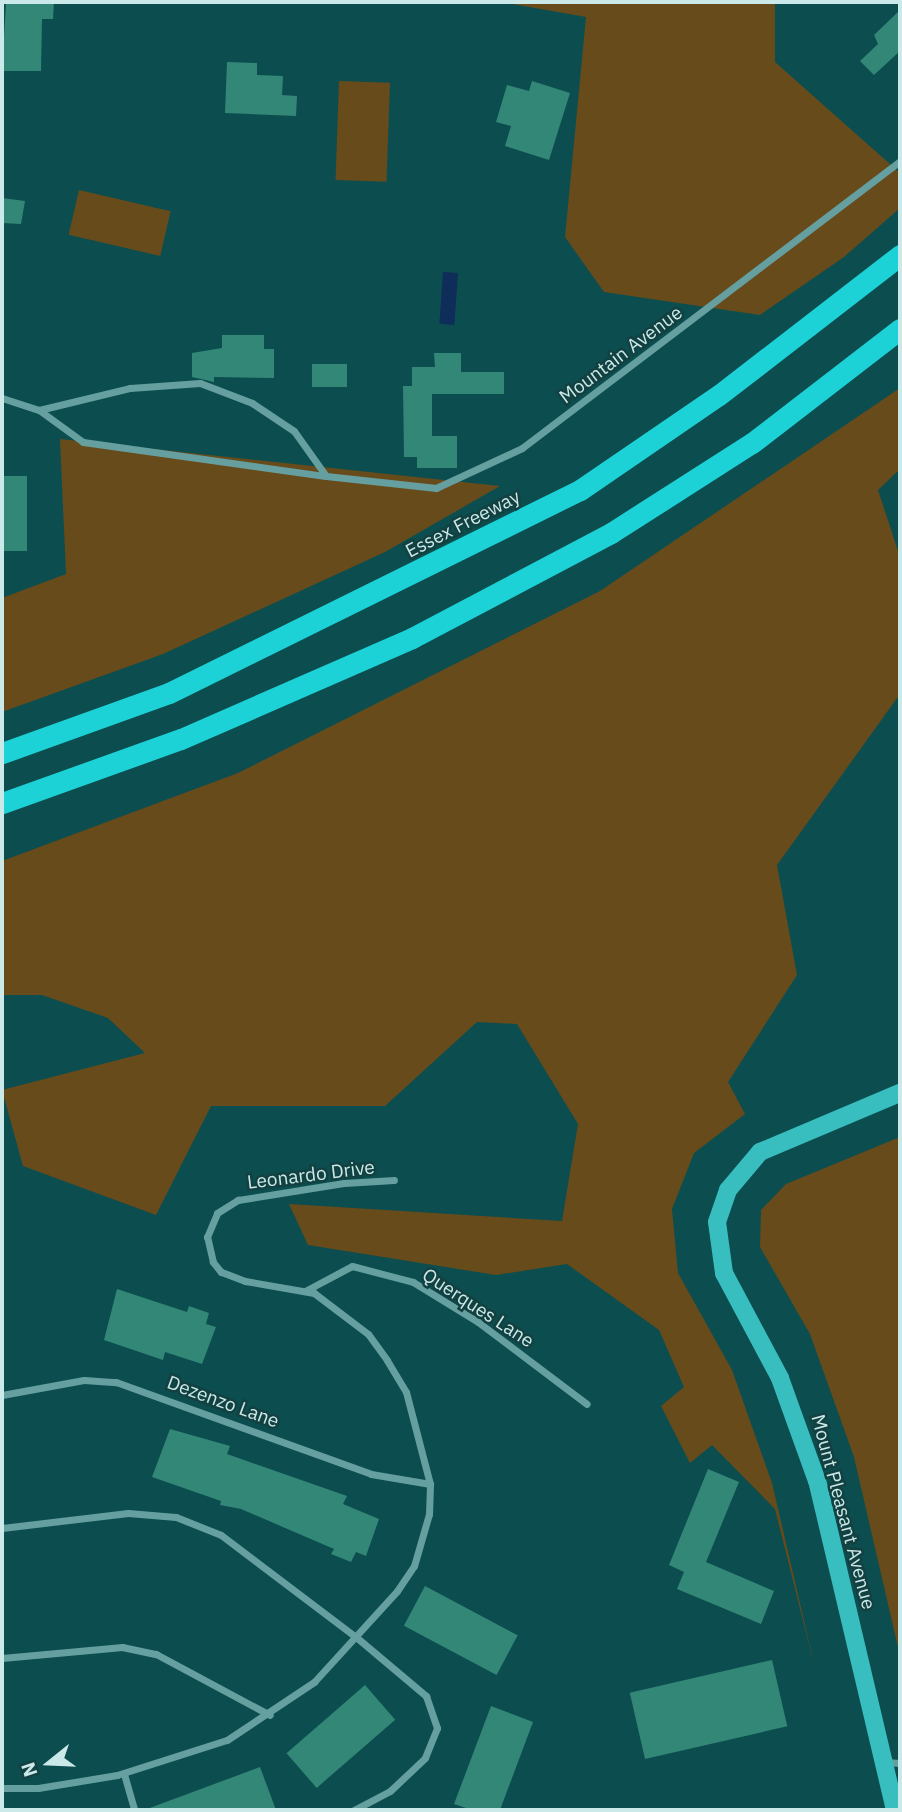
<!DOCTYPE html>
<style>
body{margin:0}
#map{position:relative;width:902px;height:1812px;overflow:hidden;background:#0c4d4f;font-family:"IBM Plex Sans",sans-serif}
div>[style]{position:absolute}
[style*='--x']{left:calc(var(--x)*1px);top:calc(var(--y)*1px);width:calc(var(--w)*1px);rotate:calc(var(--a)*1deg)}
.green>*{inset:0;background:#684b1a;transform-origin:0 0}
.water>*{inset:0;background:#0e2d58;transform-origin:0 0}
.building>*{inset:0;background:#328776;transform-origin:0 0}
.street>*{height:7px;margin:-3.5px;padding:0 3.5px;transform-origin:3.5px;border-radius:3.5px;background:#659fa0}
.primary>*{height:18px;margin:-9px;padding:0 9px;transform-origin:9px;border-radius:9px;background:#39bec0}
.highway>*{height:21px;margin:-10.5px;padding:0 10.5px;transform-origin:10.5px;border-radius:10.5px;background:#1cd2d6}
span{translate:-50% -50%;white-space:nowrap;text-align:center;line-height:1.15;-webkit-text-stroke:5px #134142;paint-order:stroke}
.street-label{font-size:19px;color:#cce9e9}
.frame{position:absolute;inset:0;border:4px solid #cce9e9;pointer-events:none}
.north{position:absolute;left:14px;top:1728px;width:70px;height:70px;-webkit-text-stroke:5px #134142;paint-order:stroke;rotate:252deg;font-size:19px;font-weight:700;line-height:28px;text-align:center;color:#cce9e9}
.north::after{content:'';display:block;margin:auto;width:24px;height:32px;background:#cce9e9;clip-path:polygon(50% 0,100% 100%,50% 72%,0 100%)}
</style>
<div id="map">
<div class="green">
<div style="clip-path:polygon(501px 2px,775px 2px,775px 62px,900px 173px,900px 208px,844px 257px,760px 315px,604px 292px,565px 237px,586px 17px)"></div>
<div style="left:339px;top:81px;width:51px;height:99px;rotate:2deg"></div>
<div style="left:79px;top:190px;width:94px;height:46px;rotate:13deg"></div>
<div style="clip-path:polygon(900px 388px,900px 469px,878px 490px,900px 557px,900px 694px,777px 865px,797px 975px,728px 1082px,745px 1114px,694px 1153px,672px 1209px,678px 1273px,732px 1370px,772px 1483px,815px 1668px,775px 1509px,712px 1445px,690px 1463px,661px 1406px,684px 1387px,659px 1330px,567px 1264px,496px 1275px,308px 1245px,289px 1204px,562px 1221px,578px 1124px,517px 1024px,477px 1022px,385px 1106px,211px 1106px,156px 1215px,23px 1166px,2px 1090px,145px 1053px,108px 1018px,42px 995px,2px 995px,2px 861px,238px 773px,600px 591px)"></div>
<div style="clip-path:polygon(60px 439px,500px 486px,385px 552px,163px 654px,2px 712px,2px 598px,66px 574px)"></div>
<div style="clip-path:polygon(900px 1137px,900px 1656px,854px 1457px,810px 1334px,760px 1247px,761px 1210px,786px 1184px)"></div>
</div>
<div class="water">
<div style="left:443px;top:272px;width:15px;height:52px;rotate:4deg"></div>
</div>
<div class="building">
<div style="clip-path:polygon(15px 2px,54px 2px,53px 19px,42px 19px,41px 71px,2px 71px,6px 3px)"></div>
<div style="clip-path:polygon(900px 10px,900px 51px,874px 75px,860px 61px,878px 44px,874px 35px)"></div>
<div style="clip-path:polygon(227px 62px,257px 63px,257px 75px,283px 76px,282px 95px,297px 96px,296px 116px,225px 113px)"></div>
<div style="clip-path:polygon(532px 81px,570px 93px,549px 160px,505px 146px,511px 126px,496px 122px,507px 85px,529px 91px)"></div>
<div style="clip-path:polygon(2px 198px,25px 201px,21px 224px,2px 223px)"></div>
<div style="clip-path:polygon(222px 335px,264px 335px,264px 349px,274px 349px,274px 378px,214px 377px,214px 382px,192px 377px,192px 353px,222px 348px)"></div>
<div style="clip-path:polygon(434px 353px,461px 353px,461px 372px,504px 372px,504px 394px,432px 394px,432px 436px,457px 436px,457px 468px,417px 468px,417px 457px,404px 457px,403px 386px,412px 386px,412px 367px,435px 367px)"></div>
<div style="left:347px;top:364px;width:23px;height:35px;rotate:90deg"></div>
<div style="left:2px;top:476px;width:25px;height:75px"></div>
<div style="clip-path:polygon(117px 1289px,187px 1312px,189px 1306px,209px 1313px,206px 1324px,216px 1327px,202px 1364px,165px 1352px,163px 1360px,104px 1340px)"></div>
<div style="clip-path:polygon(170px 1429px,230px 1446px,227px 1454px,347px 1496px,343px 1504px,379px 1519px,366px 1556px,356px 1552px,351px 1562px,331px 1554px,334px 1549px,241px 1509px,220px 1505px,221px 1501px,152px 1477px)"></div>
<div style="clip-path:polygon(708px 1469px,739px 1482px,706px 1562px,774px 1591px,761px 1624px,677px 1589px,684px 1572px,669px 1565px)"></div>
<div style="left:425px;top:1586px;width:105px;height:45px;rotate:28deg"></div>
<div style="left:772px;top:1660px;width:68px;height:146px;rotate:77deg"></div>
<div style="left:365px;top:1685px;width:46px;height:104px;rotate:49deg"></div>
<div style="clip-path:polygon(491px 1706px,533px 1722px,500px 1810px,472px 1810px,454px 1804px)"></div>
<div style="clip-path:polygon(260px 1767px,276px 1810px,147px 1810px,147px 1809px)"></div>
</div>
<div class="street">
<div style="--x:2;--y:398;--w:39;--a:18"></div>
<div style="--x:39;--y:410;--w:94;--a:-13.6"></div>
<div style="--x:130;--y:388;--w:70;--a:-4.1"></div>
<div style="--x:200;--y:383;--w:56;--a:21"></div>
<div style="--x:252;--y:403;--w:50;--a:33.7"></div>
<div style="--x:294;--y:431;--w:55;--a:54.6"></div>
<div style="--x:326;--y:476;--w:111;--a:6.2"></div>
<div style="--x:436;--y:488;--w:95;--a:-24.9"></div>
<div style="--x:522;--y:448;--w:475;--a:-37.2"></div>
<div style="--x:39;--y:410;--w:54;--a:36"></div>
<div style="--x:83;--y:442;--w:245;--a:8"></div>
<div style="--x:305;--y:1291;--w:53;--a:-28"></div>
<div style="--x:352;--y:1266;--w:63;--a:14.7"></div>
<div style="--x:413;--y:1282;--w:76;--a:31.6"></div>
<div style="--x:478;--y:1322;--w:136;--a:37"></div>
<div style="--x:2;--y:1395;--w:83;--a:-10.4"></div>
<div style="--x:84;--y:1380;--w:32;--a:4"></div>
<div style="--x:116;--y:1382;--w:271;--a:19.8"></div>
<div style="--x:371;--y:1474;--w:60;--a:9.6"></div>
<div style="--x:2;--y:1528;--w:127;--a:-6.8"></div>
<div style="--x:128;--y:1513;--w:48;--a:4.8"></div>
<div style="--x:176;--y:1517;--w:48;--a:21.8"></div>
<div style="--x:221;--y:1535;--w:169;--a:37.1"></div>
<div style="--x:356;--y:1637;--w:92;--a:40.1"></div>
<div style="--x:426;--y:1696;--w:34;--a:71"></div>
<div style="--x:437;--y:1728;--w:32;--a:112"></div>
<div style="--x:425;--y:1758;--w:48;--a:136.7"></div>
<div style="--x:390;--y:1791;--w:41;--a:152.2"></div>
<div style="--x:2;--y:1658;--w:121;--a:-5.2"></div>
<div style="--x:122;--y:1647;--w:35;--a:12"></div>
<div style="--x:156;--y:1654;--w:129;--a:28.2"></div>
<div style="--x:885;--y:1762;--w:15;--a:4"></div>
<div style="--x:124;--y:1774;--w:37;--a:74"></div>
<div style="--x:2;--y:1788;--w:36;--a:0"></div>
<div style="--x:38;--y:1788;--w:80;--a:-9.3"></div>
<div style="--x:117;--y:1775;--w:115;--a:-17.7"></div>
<div style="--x:227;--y:1740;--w:105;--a:-33.7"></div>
<div style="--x:314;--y:1682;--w:123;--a:-47.6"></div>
<div style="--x:397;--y:1591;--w:30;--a:-56"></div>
<div style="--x:414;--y:1566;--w:54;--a:-73.9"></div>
<div style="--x:429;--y:1514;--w:30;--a:-88"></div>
<div style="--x:430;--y:1484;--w:95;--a:-104.6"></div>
<div style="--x:406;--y:1392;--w:37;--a:-121"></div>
<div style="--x:387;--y:1360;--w:32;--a:-126"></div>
<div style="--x:368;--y:1334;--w:68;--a:-142.8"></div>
<div style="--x:314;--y:1293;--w:70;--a:-170.1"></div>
<div style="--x:245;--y:1281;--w:26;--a:-159"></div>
<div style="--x:221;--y:1272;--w:13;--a:-129"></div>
<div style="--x:213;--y:1262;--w:26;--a:-103"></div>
<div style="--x:207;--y:1237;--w:26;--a:-67"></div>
<div style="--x:217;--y:1213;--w:25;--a:-32"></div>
<div style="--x:238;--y:1200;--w:107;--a:-9.1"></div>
<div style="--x:344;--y:1183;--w:50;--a:-3.4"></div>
</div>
<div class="primary">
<div style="--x:895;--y:1810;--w:338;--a:-103.3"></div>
<div style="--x:817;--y:1481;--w:109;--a:-109.8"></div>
<div style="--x:780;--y:1378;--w:119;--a:-118.1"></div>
<div style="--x:724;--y:1273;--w:51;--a:-97.8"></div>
<div style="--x:717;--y:1222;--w:34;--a:-71"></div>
<div style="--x:728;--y:1190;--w:50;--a:-49.9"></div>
<div style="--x:760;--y:1152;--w:152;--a:-22.9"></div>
</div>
<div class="highway">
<div style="--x:2;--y:753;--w:177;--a:-19.8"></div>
<div style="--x:169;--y:693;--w:458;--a:-26.3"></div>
<div style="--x:580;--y:490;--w:168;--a:-34.4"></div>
<div style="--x:719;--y:395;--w:229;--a:-37.7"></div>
<div style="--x:2;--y:803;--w:190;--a:-19.7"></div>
<div style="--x:181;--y:739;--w:252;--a:-23.6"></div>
<div style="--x:412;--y:638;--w:225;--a:-27.8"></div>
<div style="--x:611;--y:533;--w:167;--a:-32.6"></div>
<div style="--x:752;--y:443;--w:187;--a:-37.6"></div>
</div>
<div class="street-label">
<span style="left:621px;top:355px;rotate:-37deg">Mountain Avenue</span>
<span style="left:463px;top:524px;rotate:-27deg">Essex Freeway</span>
<span style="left:311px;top:1175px;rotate:-7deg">Leonardo Drive</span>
<span style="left:478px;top:1308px;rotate:33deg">Querques Lane</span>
<span style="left:223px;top:1402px;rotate:20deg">Dezenzo Lane</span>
<span style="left:843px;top:1512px;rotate:75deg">Mount Pleasant Avenue</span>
</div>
<div class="frame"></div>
<div class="north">N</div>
</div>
